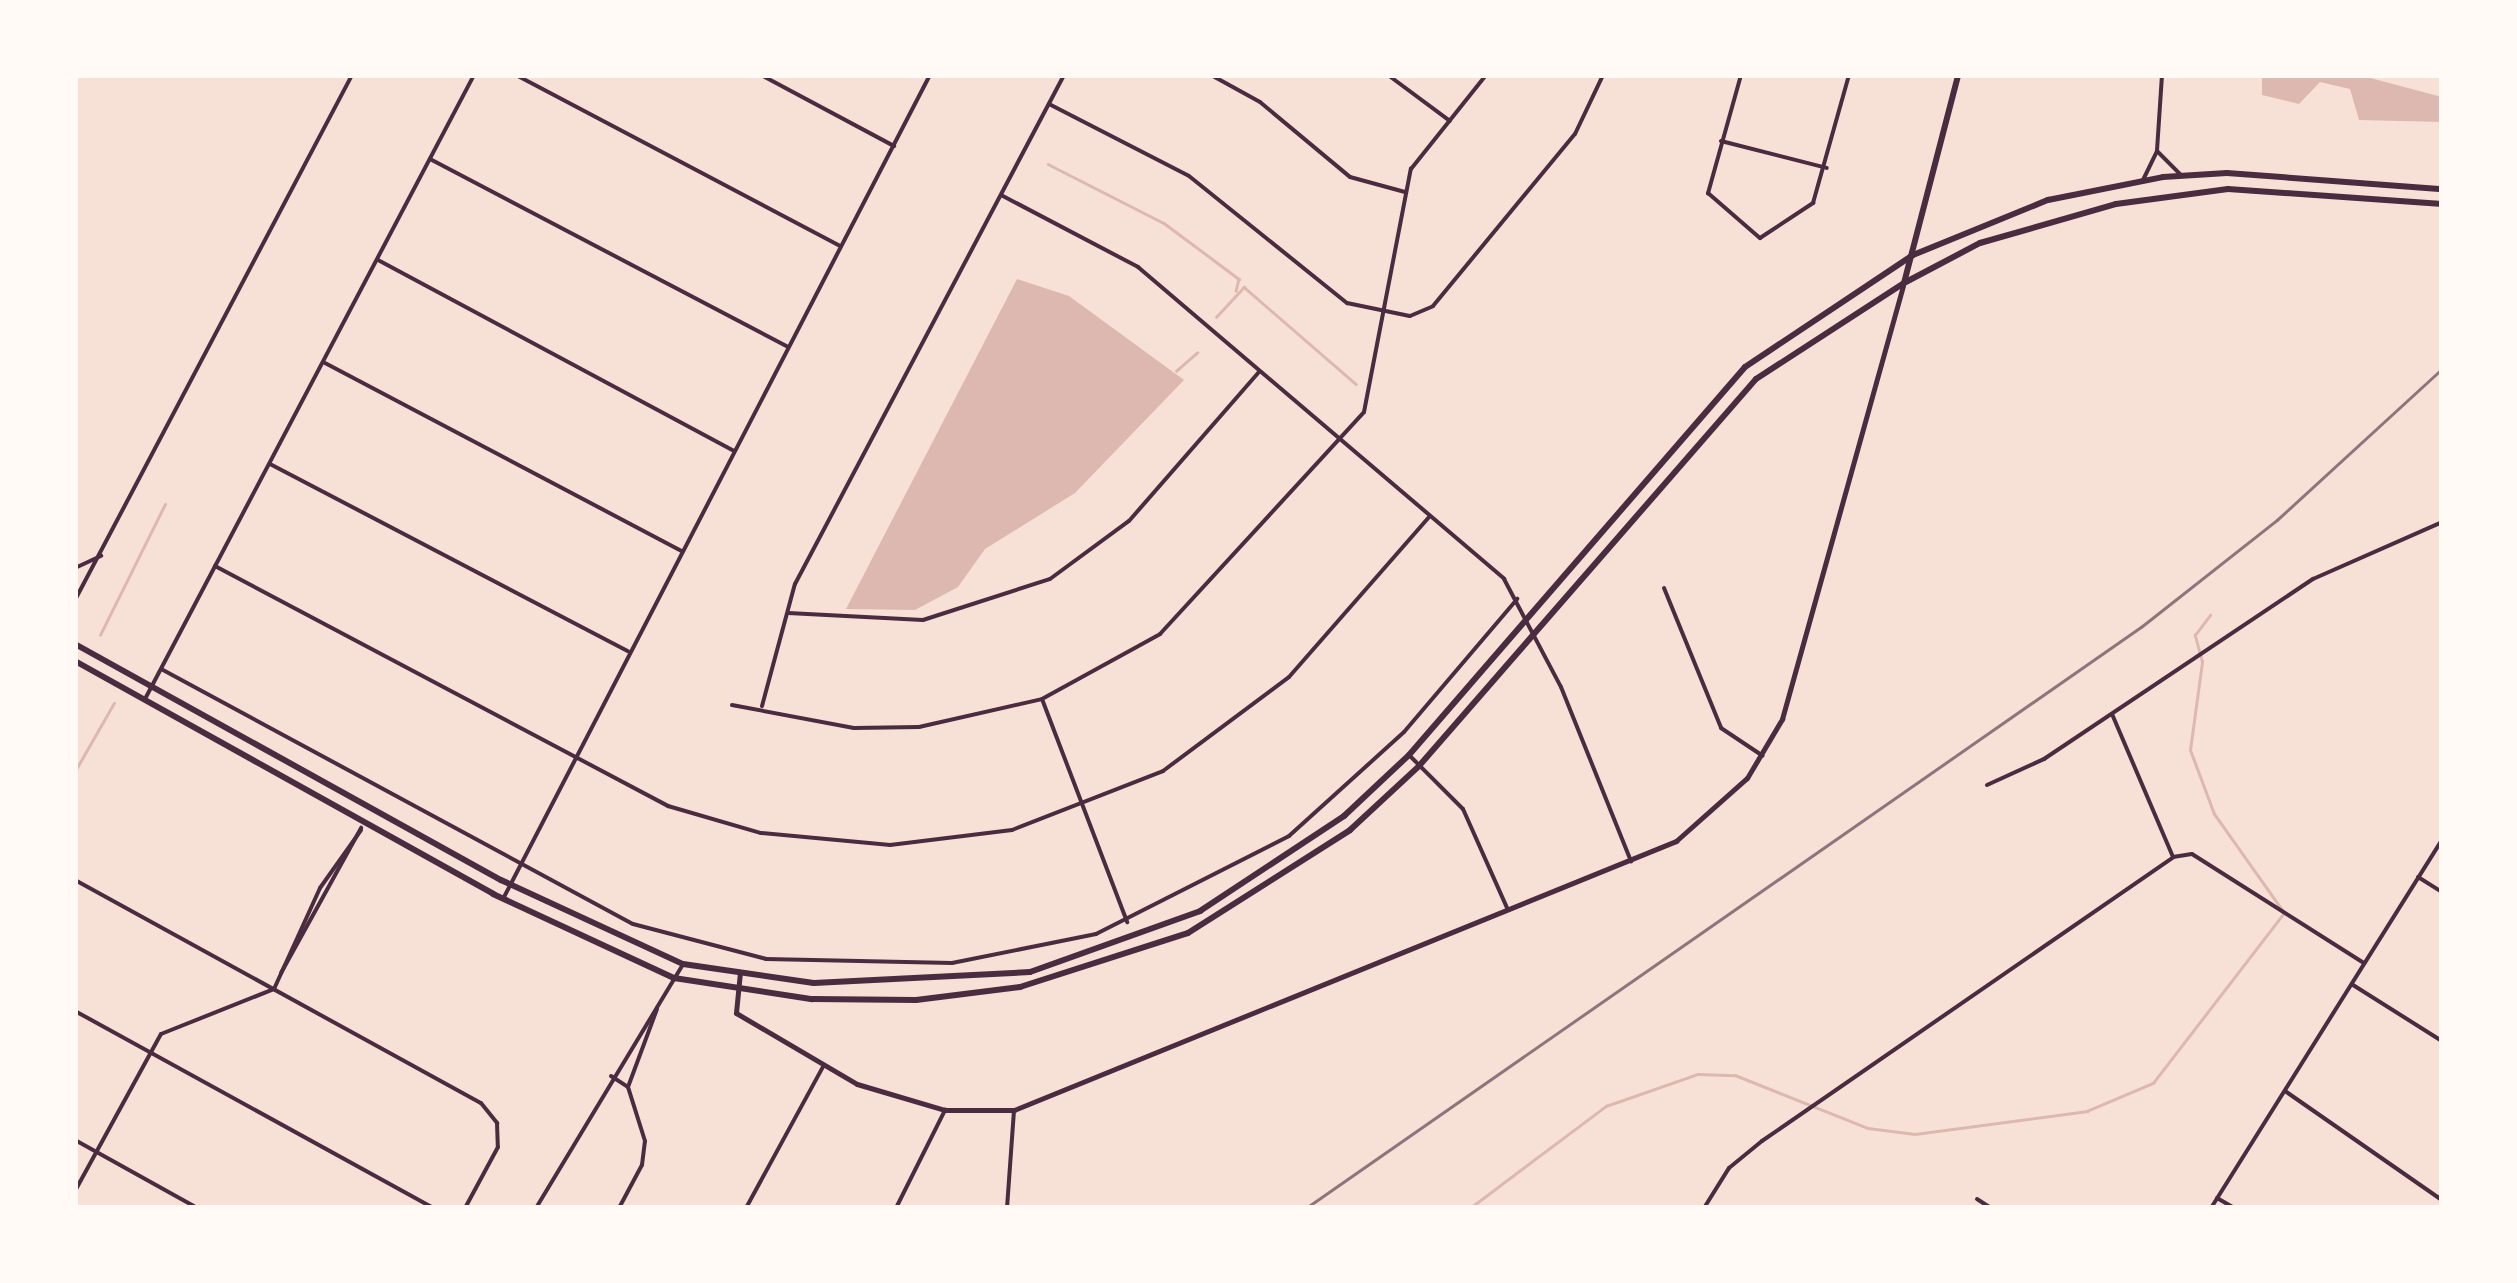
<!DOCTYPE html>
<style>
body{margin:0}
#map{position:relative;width:2517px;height:1283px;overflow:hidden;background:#f7e1d7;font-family:"Archivo Narrow",sans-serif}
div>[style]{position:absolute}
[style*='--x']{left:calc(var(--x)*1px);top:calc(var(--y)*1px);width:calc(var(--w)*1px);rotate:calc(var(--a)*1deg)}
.water>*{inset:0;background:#dcb8b0}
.stream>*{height:2.5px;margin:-1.25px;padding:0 1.25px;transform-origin:1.25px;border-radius:1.25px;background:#dcb8b0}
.minor>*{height:4px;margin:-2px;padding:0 2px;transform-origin:2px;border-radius:2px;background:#4a2c40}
.tertiary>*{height:5px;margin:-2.5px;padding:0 2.5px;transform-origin:2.5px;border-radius:2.5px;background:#4a2c40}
.secondary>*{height:6px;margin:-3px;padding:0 3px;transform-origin:3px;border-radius:3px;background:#4a2c40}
.primary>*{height:6px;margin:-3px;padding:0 3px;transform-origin:3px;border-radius:3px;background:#4a2c40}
.rail>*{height:2.5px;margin:-1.25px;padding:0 1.25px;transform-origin:1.25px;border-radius:1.25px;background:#8f747c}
span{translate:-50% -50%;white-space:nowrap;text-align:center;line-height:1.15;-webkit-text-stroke:8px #fffaf5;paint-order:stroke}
.frame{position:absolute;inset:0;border:78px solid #fffaf5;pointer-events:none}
</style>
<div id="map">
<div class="water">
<div style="clip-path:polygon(2262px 75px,2359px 75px,2442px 97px,2442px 122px,2359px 120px,2350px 89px,2320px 82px,2299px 104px,2262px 95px)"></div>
<div style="clip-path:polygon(1017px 279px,1069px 296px,1184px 380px,1075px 493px,985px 549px,958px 587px,915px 610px,846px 609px)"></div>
</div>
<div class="stream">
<div style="--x:1048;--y:164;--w:130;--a:27"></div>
<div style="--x:1164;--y:223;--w:94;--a:36.7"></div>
<div style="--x:1239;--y:279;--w:12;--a:104"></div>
<div style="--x:1216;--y:317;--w:41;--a:-47"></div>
<div style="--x:1244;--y:287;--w:148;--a:40.9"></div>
<div style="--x:1176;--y:371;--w:28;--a:-41"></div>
<div style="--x:100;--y:635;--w:146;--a:-63.6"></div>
<div style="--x:75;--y:771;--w:78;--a:-60.2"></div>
<div style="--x:1470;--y:1208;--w:170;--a:-36.9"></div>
<div style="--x:1606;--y:1106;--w:97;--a:-19.2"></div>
<div style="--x:1698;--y:1074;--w:37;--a:2"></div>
<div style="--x:1735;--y:1075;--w:143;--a:21.7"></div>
<div style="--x:1868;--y:1128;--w:47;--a:7.3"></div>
<div style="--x:1915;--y:1134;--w:174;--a:-7.6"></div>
<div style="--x:2087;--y:1111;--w:72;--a:-23"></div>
<div style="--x:2153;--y:1083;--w:215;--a:-52.4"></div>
<div style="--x:2284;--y:913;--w:121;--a:-125.3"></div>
<div style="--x:2214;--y:814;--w:68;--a:-110.6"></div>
<div style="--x:2190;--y:750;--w:89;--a:-82.2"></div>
<div style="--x:2202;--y:662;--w:28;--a:-105"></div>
<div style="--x:2195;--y:635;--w:25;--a:-53"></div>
</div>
<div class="minor">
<div style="--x:516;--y:75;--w:367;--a:27.8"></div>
<div style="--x:761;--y:75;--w:151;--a:28.1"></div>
<div style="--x:1211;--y:75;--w:56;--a:28.9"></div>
<div style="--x:1260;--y:102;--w:117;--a:39.8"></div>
<div style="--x:1350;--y:177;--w:57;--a:15.3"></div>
<div style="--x:1388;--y:75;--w:77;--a:36.6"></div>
<div style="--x:1741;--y:75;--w:123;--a:105.6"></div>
<div style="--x:1708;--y:193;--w:69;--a:40.9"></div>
<div style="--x:1760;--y:238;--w:64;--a:-33.4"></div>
<div style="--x:1813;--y:203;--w:133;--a:-74.3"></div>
<div style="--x:2162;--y:75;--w:76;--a:93.8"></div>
<div style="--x:2157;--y:151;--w:33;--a:45"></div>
<div style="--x:1049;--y:104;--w:157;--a:27.2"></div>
<div style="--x:1189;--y:176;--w:203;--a:38.8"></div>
<div style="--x:1347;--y:303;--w:64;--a:11.7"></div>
<div style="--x:1410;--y:316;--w:25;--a:-23"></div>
<div style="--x:1433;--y:306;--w:223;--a:-50.5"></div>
<div style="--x:1575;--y:134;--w:65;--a:-64.6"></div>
<div style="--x:1721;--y:141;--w:109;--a:14.3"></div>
<div style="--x:430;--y:159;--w:404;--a:27.7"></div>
<div style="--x:2143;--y:180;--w:32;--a:-64"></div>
<div style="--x:1001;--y:195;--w:155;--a:27.7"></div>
<div style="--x:1138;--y:267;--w:481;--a:40.4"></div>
<div style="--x:1504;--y:579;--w:122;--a:62.2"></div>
<div style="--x:1561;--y:687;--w:188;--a:68.1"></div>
<div style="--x:378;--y:260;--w:403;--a:28.2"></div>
<div style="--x:325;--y:363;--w:403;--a:27.8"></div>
<div style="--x:270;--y:464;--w:404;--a:27.6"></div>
<div style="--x:215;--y:566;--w:513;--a:27.91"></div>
<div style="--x:668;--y:806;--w:97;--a:16.2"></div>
<div style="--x:761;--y:833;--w:130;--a:5.3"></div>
<div style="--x:890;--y:845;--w:123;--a:-7"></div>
<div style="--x:1012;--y:830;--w:162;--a:-21.3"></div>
<div style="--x:1163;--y:771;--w:157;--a:-36.7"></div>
<div style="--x:1289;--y:677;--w:213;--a:-48.8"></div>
<div style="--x:75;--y:568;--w:29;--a:-25"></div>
<div style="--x:1664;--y:588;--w:151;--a:67.8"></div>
<div style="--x:1721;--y:728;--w:50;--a:33.7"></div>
<div style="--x:75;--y:600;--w:594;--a:-62.18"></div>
<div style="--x:788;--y:613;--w:135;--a:3"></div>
<div style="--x:923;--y:620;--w:133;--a:-17.9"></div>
<div style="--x:1050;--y:579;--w:98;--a:-36.3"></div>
<div style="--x:1129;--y:521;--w:198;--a:-48.9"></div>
<div style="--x:163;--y:670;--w:534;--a:28.39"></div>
<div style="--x:633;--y:924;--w:138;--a:14.7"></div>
<div style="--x:766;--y:959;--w:186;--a:1.2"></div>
<div style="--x:952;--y:963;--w:147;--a:-11.4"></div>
<div style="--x:1096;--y:934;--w:216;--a:-26.9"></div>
<div style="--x:1289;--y:836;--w:155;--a:-42.1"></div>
<div style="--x:1404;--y:732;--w:175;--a:-49.6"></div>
<div style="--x:145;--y:699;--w:705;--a:-62.2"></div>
<div style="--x:1042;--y:699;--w:239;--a:69.1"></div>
<div style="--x:732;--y:705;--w:124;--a:10.7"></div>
<div style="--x:854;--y:728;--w:65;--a:-0.9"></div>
<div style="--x:919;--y:727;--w:126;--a:-12.8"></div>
<div style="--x:1042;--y:699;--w:135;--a:-28.8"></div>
<div style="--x:1160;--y:634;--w:301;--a:-47.4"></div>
<div style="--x:1364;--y:412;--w:248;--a:-79.1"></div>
<div style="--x:1411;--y:169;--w:120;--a:-51.4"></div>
<div style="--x:762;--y:706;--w:126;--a:-74.9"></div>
<div style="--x:795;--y:584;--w:576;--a:-62.14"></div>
<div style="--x:2112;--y:714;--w:155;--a:66.9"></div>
<div style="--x:1409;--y:755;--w:76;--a:45"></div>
<div style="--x:1463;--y:809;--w:108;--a:66"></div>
<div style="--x:1987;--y:785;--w:63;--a:-24.5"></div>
<div style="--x:2044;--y:759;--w:324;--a:-33.8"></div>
<div style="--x:2313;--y:579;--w:141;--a:-23.8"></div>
<div style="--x:2418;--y:877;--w:28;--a:32"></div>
<div style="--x:75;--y:880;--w:463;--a:28.8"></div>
<div style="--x:481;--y:1103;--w:26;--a:51"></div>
<div style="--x:497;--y:1123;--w:24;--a:88"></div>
<div style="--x:498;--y:1147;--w:69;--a:118.4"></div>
<div style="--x:503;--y:899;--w:928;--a:-62.61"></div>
<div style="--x:281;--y:973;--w:166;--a:-61.1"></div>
<div style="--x:2353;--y:985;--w:105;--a:32.2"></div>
<div style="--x:75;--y:1011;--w:409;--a:28.8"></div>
<div style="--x:611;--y:1076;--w:20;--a:33"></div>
<div style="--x:2285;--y:1091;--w:191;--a:34.8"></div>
<div style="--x:75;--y:1140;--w:140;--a:29.1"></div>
<div style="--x:75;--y:1191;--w:179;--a:-61.3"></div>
<div style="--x:161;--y:1034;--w:122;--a:-21.7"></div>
<div style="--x:274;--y:989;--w:111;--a:-65.5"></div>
<div style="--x:320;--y:888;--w:71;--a:-54.7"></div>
<div style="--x:2217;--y:1198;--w:20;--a:30"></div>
<div style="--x:1977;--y:1199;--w:17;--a:33"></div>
<div style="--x:536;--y:1208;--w:285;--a:-58.9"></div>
<div style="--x:619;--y:1208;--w:49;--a:-61.9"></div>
<div style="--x:642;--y:1165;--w:24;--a:-83"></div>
<div style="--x:645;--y:1141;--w:57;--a:-107.5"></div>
<div style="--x:628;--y:1087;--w:83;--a:-69.6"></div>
<div style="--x:746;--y:1208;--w:161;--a:-61.4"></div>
<div style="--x:896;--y:1208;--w:110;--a:-63.4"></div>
<div style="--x:1007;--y:1208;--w:98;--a:-85.9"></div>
<div style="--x:1704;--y:1208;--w:47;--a:-58"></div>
<div style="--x:1729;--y:1168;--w:43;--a:-39.3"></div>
<div style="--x:1762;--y:1141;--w:500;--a:-34.6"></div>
<div style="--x:2173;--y:857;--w:19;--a:-9"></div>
<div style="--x:2192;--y:854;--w:204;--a:32.4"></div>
<div style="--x:2211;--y:1208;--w:434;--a:-57.9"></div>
</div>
<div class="tertiary">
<div style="--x:740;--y:972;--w:41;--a:95.6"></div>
<div style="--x:736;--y:1013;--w:140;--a:30.4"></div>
<div style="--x:857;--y:1084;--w:92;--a:16.5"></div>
<div style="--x:945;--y:1110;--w:69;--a:0"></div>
<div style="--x:1014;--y:1110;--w:715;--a:-22.11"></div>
<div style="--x:1676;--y:841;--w:95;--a:-41.6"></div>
<div style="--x:1747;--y:778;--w:69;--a:-59.3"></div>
<div style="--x:1782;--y:719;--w:450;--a:-74.4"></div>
</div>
<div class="secondary">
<div style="--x:1904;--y:283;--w:215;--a:-75.4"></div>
</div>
<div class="primary">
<div style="--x:75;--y:644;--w:487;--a:29"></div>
<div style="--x:501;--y:880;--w:200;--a:24.8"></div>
<div style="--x:683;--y:964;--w:132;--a:8.3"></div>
<div style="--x:814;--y:983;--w:216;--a:-2.9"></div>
<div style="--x:1030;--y:972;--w:181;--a:-19.7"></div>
<div style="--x:1200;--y:911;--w:173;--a:-33.4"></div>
<div style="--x:1344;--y:816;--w:89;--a:-43.2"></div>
<div style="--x:1409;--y:755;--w:513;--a:-49.11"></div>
<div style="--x:1745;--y:367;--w:202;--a:-33.7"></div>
<div style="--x:1913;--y:255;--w:146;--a:-22.2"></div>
<div style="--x:2048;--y:200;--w:117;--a:-11.3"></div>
<div style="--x:2163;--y:177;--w:64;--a:-3.6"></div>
<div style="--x:2227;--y:173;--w:216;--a:4.3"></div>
<div style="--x:75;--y:661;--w:479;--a:29.1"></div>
<div style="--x:493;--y:894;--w:200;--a:24.9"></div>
<div style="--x:674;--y:978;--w:140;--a:8.7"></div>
<div style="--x:812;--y:999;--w:104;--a:0.6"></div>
<div style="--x:916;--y:1000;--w:105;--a:-7.1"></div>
<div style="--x:1020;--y:987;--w:176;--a:-17.8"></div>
<div style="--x:1188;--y:933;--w:192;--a:-32.4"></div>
<div style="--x:1350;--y:830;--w:94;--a:-42.8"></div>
<div style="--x:1419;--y:766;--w:513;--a:-48.95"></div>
<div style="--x:1756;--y:379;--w:176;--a:-33"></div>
<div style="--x:1904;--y:283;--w:86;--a:-27.8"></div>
<div style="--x:1980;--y:243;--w:141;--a:-16"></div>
<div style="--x:2116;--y:204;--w:113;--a:-7.6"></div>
<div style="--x:2228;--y:189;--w:215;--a:4"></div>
</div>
<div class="rail">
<div style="--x:1306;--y:1208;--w:1017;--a:-34.83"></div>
<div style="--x:2141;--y:627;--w:173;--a:-38.2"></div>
<div style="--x:2277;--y:520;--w:224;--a:-42.5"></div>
</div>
<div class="frame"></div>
</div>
